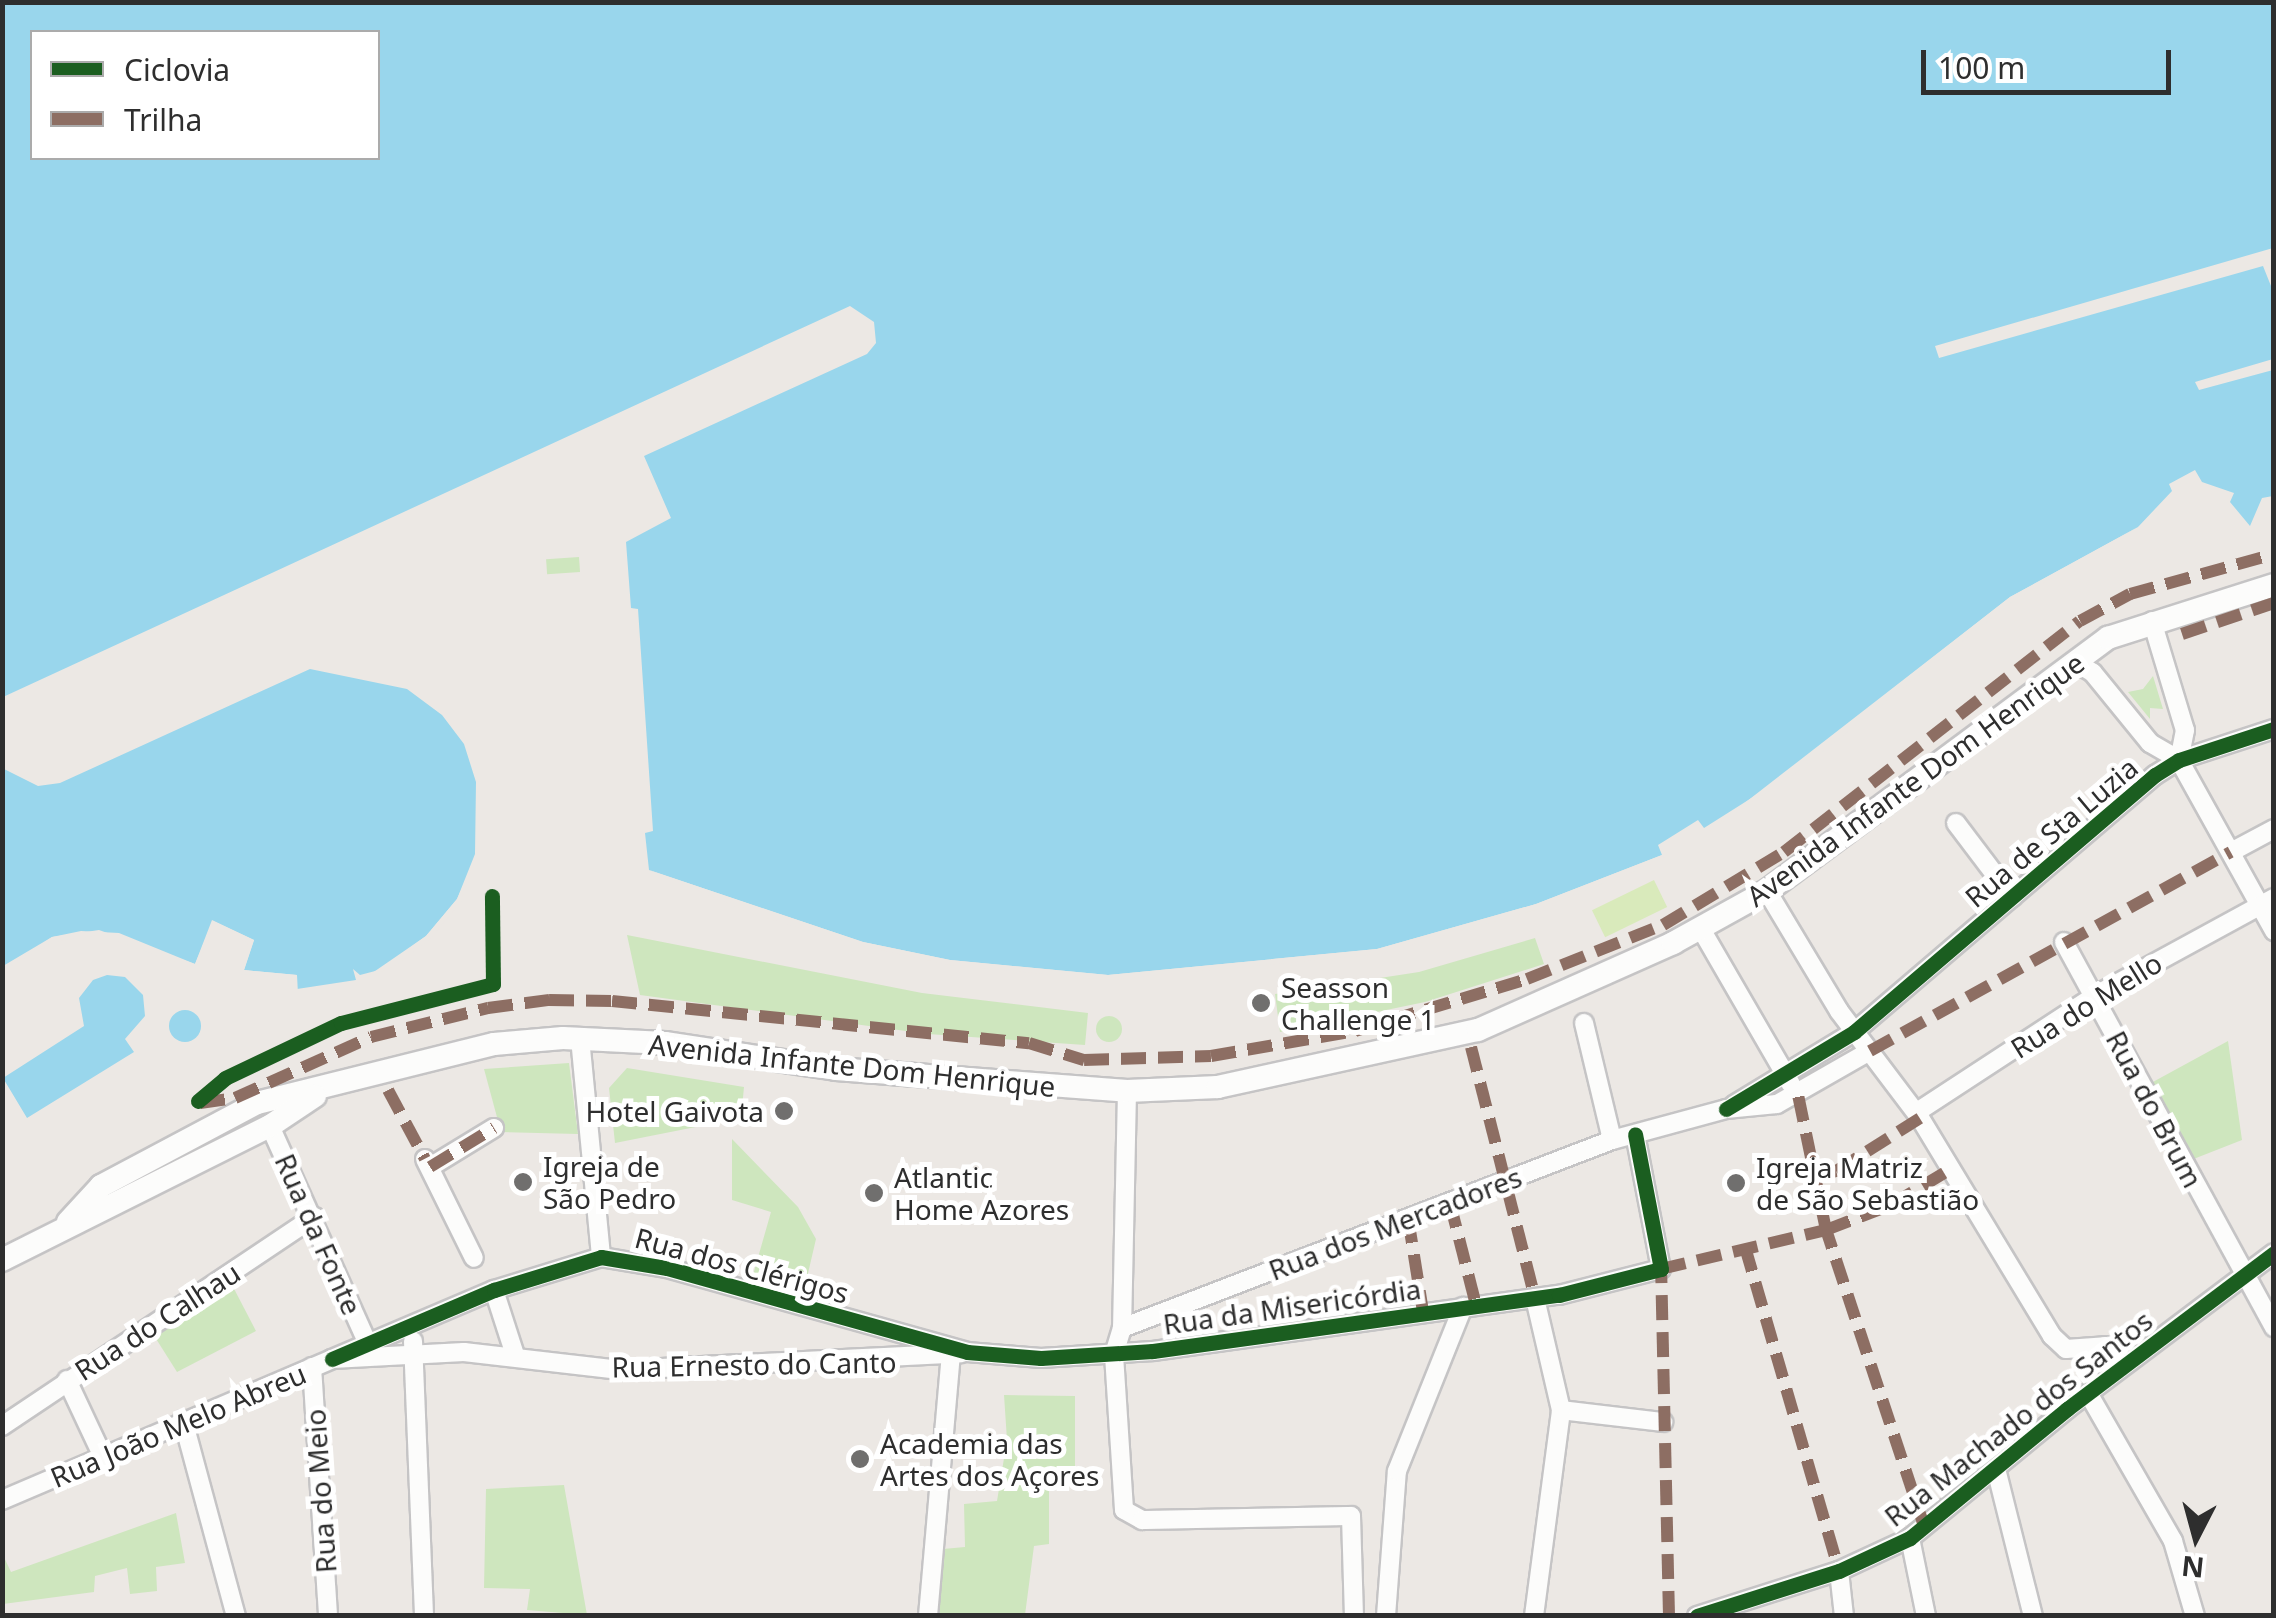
<!DOCTYPE html>
<meta charset="utf-8">
<style>
body{margin:0}
#map{position:relative;width:2276px;height:1618px;overflow:hidden;background:#ece8e4;font-family:"Noto Sans",sans-serif}
div>[style]{position:absolute}
[style*='--x']{left:calc(var(--x)*1px);top:calc(var(--y)*1px);width:calc(var(--w)*1px);rotate:calc(var(--a)*1deg)}
.green>*{inset:0;background:#cee6be;transform-origin:0 0}
.round{border-radius:50%}
.pitch>*{inset:0;background:#d9eabb;transform-origin:0 0}
.water>*{inset:0;background:#99d6ec}
.pier>*{inset:0;background:#ece8e4}
.roads{filter:drop-shadow(2px 0 #c5c4c5) drop-shadow(-2px 0 #c5c4c5) drop-shadow(0 2px #c5c4c5) drop-shadow(0 -2px #c5c4c5)}
.minor>*{height:18px;margin:-9px;padding:0 9px;transform-origin:9px;border-radius:9px;background:#fcfcfb}
.secondary>*{height:22px;margin:-11px;padding:0 11px;transform-origin:11px;border-radius:11px;background:#fcfcfb}
.quiet>*{height:12px;margin-top:-6px;transform-origin:0;background:repeating-linear-gradient(90deg,#8d6e63 0 25px,transparent 0 37px)}
.cycleway>*{height:15px;margin:-7.5px;padding:0 7.5px;transform-origin:7.5px;border-radius:7.5px;background:#1b5e20}
.dots>*{width:28px;height:28px;translate:-50% -50%;box-sizing:border-box;border:5px solid #fff;border-radius:50%}
span{translate:-50% -50%;white-space:nowrap;text-align:center;line-height:1.15;-webkit-text-stroke:10px #fff;paint-order:stroke}
.street-label{font-size:28px;color:#2e2e2e}
.poi-label{font-size:28px;color:#2e2e2e}
.left{translate:0 -50%;text-align:left}
.right{translate:-100% -50%;text-align:right}
.frame{position:absolute;inset:0;border:5px solid #2e2e2e;pointer-events:none}
.legend{position:absolute;left:30px;top:30px;width:350px;height:130px;box-sizing:border-box;background:#fff;border:2px solid #ababab;margin:0;padding:12px 18px;list-style:none;font-size:30px;color:#2e2e2e}
.legend li{display:flex;align-items:center;gap:20px;height:50px}
.legend b{width:50px;border:2px solid #ababab}
.north{position:absolute;left:2146px;top:1488px;width:100px;height:100px;-webkit-text-stroke:8px #fff;paint-order:stroke;rotate:186deg;font-size:28px;font-weight:700;line-height:40px;text-align:center;color:#2e2e2e}
.north::after{content:'';display:block;margin:auto;width:35px;height:45px;background:#2e2e2e;clip-path:polygon(50% 0,100% 100%,50% 72%,0 100%)}
.scale{position:absolute;left:1921px;top:50px;width:250px;height:45px;box-sizing:border-box;border:5px solid #2e2e2e;border-top:0;padding-left:12px;font-size:30px;line-height:35px;white-space:nowrap;color:#2e2e2e;-webkit-text-stroke:8px #fff;paint-order:stroke}
</style>
<div id="map">
<div class="green">
<div style="left:579px;top:557px;width:15px;height:33px;rotate:86deg"></div>
<div style="clip-path:polygon(2153px 676px,2163px 709px,2150px 708px,2150px 719px,2128px 692px,2143px 689px)"></div>
<div style="clip-path:polygon(627px 935px,922px 993px,1088px 1013px,1085px 1045px,928px 1034px,640px 995px)"></div>
<div style="clip-path:polygon(1535px 938px,1544px 964px,1425px 1002px,1280px 1032px,1275px 994px,1419px 972px)"></div>
<div class="round" style="left:1096px;top:1016px;width:26px;height:26px"></div>
<div style="clip-path:polygon(2228px 1041px,2242px 1140px,2191px 1160px,2151px 1083px)"></div>
<div style="clip-path:polygon(569px 1063px,578px 1134px,501px 1132px,484px 1069px)"></div>
<div style="clip-path:polygon(627px 1068px,744px 1087px,741px 1118px,615px 1143px,609px 1088px)"></div>
<div style="clip-path:polygon(732px 1139px,798px 1207px,816px 1239px,802px 1299px,751px 1282px,771px 1212px,732px 1200px)"></div>
<div style="clip-path:polygon(231px 1283px,256px 1331px,177px 1372px,153px 1334px)"></div>
<div style="clip-path:polygon(2096px 1359px,2107px 1367px,2086px 1383px,2073px 1364px)"></div>
<div style="clip-path:polygon(1004px 1395px,1075px 1396px,1075px 1480px,1049px 1481px,1049px 1544px,1034px 1546px,1025px 1615px,939px 1616px,943px 1549px,965px 1547px,964px 1504px,997px 1501px,1007px 1440px)"></div>
<div style="clip-path:polygon(564px 1485px,587px 1615px,527px 1610px,530px 1589px,484px 1588px,486px 1489px)"></div>
<div style="clip-path:polygon(176px 1513px,185px 1563px,156px 1567px,157px 1591px,130px 1594px,127px 1568px,95px 1576px,94px 1592px,3px 1604px,3px 1555px,11px 1572px)"></div>
</div>
<div class="pitch">
<div style="left:1654px;top:880px;width:30px;height:69px;rotate:64deg"></div>
</div>
<div class="water">
<div style="clip-path:polygon(evenodd,3px 3px,2273px 3px,2273px 248px,1935px 346px,1939px 358px,2263px 266px,2273px 291px,2273px 359px,2195px 382px,2199px 390px,2273px 370px,2273px 496px,2262px 498px,2250px 526px,2230px 502px,2234px 493px,2202px 482px,2195px 470px,2169px 484px,2172px 491px,2138px 527px,2010px 597px,1761px 792px,1704px 828px,1698px 820px,1658px 845px,1662px 855px,1536px 904px,1377px 949px,1108px 975px,950px 960px,863px 942px,649px 870px,645px 833px,653px 831px,638px 609px,631px 608px,626px 542px,671px 518px,644px 456px,867px 354px,876px 343px,874px 322px,850px 306px,3px 697px,3px 3px,32px 32px,378px 32px,378px 158px,32px 158px,32px 32px)"></div>
<div style="clip-path:polygon(310px 669px,407px 689px,442px 715px,464px 744px,476px 782px,475px 854px,457px 899px,426px 936px,379px 970px,360px 975px,353px 969px,356px 980px,297px 989px,297px 975px,244px 970px,254px 940px,213px 921px,195px 964px,99px 930px,52px 937px,3px 966px,2px 768px,38px 786px,60px 783px)"></div>
<div style="clip-path:polygon(107px 975px,125px 977px,143px 995px,145px 1016px,125px 1039px,134px 1052px,27px 1118px,3px 1078px,84px 1026px,79px 998px,93px 980px)"></div>
<div class="round" style="left:169px;top:1010px;width:32px;height:32px"></div>
</div>
<div class="pier">
<div style="clip-path:polygon(2138px 527px,2013px 601px,1797px 772px,1706px 833px,2010px 597px)"></div>
<div style="clip-path:polygon(1662px 855px,1665px 859px,1538px 909px,1379px 954px,1109px 980px,950px 965px,862px 946px,753px 914px,649px 870px,863px 942px,950px 960px,1108px 975px,1377px 949px,1536px 904px)"></div>
<div style="clip-path:polygon(472px 866px,461px 902px,430px 939px,397px 965px,362px 980px,426px 936px,457px 899px)"></div>
<div style="clip-path:polygon(212px 920px,254px 940px,244px 970px,297px 975px,298px 994px,292px 979px,241px 974px,248px 943px,215px 927px,196px 969px,99px 935px,54px 942px,2px 971px,52px 937px,81px 931px,119px 933px,195px 964px)"></div>
</div>
<div class="roads">
<div class="minor">
<div style="--x:2152;--y:621;--w:114;--a:73.2"></div>
<div style="--x:2185;--y:730;--w:31;--a:101"></div>
<div style="--x:2075;--y:662;--w:21;--a:31"></div>
<div style="--x:2093;--y:673;--w:90;--a:50.8"></div>
<div style="--x:2150;--y:743;--w:34;--a:30"></div>
<div style="--x:2179;--y:760;--w:196;--a:60.9"></div>
<div style="--x:1956;--y:823;--w:93;--a:52.9"></div>
<div style="--x:2231;--y:852;--w:49;--a:-28.1"></div>
<div style="--x:1767;--y:891;--w:140;--a:59"></div>
<div style="--x:1839;--y:1011;--w:134;--a:52.9"></div>
<div style="--x:1920;--y:1118;--w:255;--a:58.8"></div>
<div style="--x:2052;--y:1336;--w:19;--a:43"></div>
<div style="--x:2066;--y:1349;--w:39;--a:-4"></div>
<div style="--x:2105;--y:1346;--w:26;--a:50"></div>
<div style="--x:1701;--y:929;--w:179;--a:59.9"></div>
<div style="--x:2064;--y:942;--w:439;--a:61.4"></div>
<div style="--x:1584;--y:1023;--w:120;--a:76.5"></div>
<div style="--x:580;--y:1038;--w:220;--a:84.5"></div>
<div style="--x:1127;--y:1091;--w:237;--a:91.2"></div>
<div style="--x:1122;--y:1328;--w:28;--a:107"></div>
<div style="--x:1114;--y:1355;--w:155;--a:86.3"></div>
<div style="--x:1124;--y:1510;--w:21;--a:29"></div>
<div style="--x:1142;--y:1520;--w:209;--a:-1.1"></div>
<div style="--x:1351;--y:1516;--w:100;--a:88.3"></div>
<div style="--x:1734;--y:1105;--w:140;--a:-31.3"></div>
<div style="--x:1854;--y:1032;--w:396;--a:-40.5"></div>
<div style="--x:2155;--y:775;--w:28;--a:-32"></div>
<div style="--x:2179;--y:760;--w:100;--a:-18.1"></div>
<div style="--x:1917;--y:1112;--w:212;--a:-33.2"></div>
<div style="--x:2094;--y:996;--w:205;--a:-28.6"></div>
<div style="--x:270;--y:1126;--w:237;--a:65.8"></div>
<div style="--x:425;--y:1159;--w:110;--a:63.7"></div>
<div style="--x:430;--y:1167;--w:75;--a:-31.4"></div>
<div style="--x:494;--y:1290;--w:68;--a:72.1"></div>
<div style="--x:1122;--y:1328;--w:525;--a:-20.99"></div>
<div style="--x:1612;--y:1140;--w:118;--a:-15.2"></div>
<div style="--x:1726;--y:1109;--w:51;--a:-5.6"></div>
<div style="--x:1777;--y:1104;--w:107;--a:-29.7"></div>
<div style="--x:413;--y:1341;--w:275;--a:87.7"></div>
<div style="--x:332;--y:1359;--w:176;--a:-23.1"></div>
<div style="--x:494;--y:1290;--w:112;--a:-17.1"></div>
<div style="--x:601;--y:1257;--w:67;--a:9.5"></div>
<div style="--x:667;--y:1268;--w:312;--a:15.6"></div>
<div style="--x:967;--y:1352;--w:74;--a:4.6"></div>
<div style="--x:1041;--y:1358;--w:112;--a:-3.6"></div>
<div style="--x:1153;--y:1351;--w:410;--a:-7.9"></div>
<div style="--x:1559;--y:1295;--w:105;--a:-14.3"></div>
<div style="--x:1661;--y:1269;--w:137;--a:-100.9"></div>
<div style="--x:312;--y:1367;--w:250;--a:86.3"></div>
<div style="--x:67;--y:1380;--w:85;--a:64.9"></div>
<div style="--x:2088;--y:1393;--w:171;--a:60.1"></div>
<div style="--x:2173;--y:1541;--w:78;--a:73.7"></div>
<div style="--x:1561;--y:1410;--w:103;--a:6.7"></div>
<div style="--x:183;--y:1420;--w:203;--a:74.9"></div>
<div style="--x:2;--y:1426;--w:376;--a:-33.8"></div>
<div style="--x:1996;--y:1469;--w:152;--a:75.9"></div>
<div style="--x:2;--y:1500;--w:359;--a:-23.1"></div>
<div style="--x:332;--y:1359;--w:132;--a:-3"></div>
<div style="--x:464;--y:1352;--w:157;--a:6.6"></div>
<div style="--x:620;--y:1370;--w:342;--a:-2.8"></div>
<div style="--x:1910;--y:1538;--w:80;--a:78.4"></div>
<div style="--x:1839;--y:1571;--w:45;--a:83.7"></div>
<div style="--x:928;--y:1616;--w:263;--a:-85"></div>
<div style="--x:1386;--y:1616;--w:145;--a:-85.7"></div>
<div style="--x:1397;--y:1471;--w:177;--a:-68.1"></div>
<div style="--x:1534;--y:1616;--w:208;--a:-82.5"></div>
<div style="--x:1561;--y:1410;--w:115;--a:-103.1"></div>
<div style="--x:1697;--y:1616;--w:149;--a:-17.6"></div>
<div style="--x:1839;--y:1571;--w:78;--a:-24.9"></div>
<div style="--x:1910;--y:1538;--w:203;--a:-39.4"></div>
<div style="--x:2067;--y:1409;--w:259;--a:-37"></div>
</div>
<div class="secondary">
<div style="--x:68;--y:1222;--w:49;--a:-47.5"></div>
<div style="--x:101;--y:1186;--w:177;--a:-28"></div>
<div style="--x:257;--y:1103;--w:244;--a:-14"></div>
<div style="--x:494;--y:1044;--w:69;--a:-5"></div>
<div style="--x:563;--y:1038;--w:102;--a:2.8"></div>
<div style="--x:665;--y:1043;--w:173;--a:8.6"></div>
<div style="--x:836;--y:1069;--w:292;--a:4.3"></div>
<div style="--x:1127;--y:1091;--w:91;--a:-2.5"></div>
<div style="--x:1218;--y:1087;--w:266;--a:-12.4"></div>
<div style="--x:1478;--y:1030;--w:214;--a:-24"></div>
<div style="--x:1673;--y:943;--w:107;--a:-29"></div>
<div style="--x:1767;--y:891;--w:425;--a:-36.6"></div>
<div style="--x:2108;--y:638;--w:174;--a:-17.7"></div>
<div style="--x:2;--y:1260;--w:300;--a:-26.6"></div>
<div style="--x:270;--y:1126;--w:54;--a:-33.7"></div>
</div>
</div>
<div class="quiet">
<div style="--x:2182;--y:634;--w:97;--a:-18.6"></div>
<div style="--x:1471;--y:1047;--w:259;--a:75.7"></div>
<div style="--x:1870;--y:1051;--w:412;--a:-28.9"></div>
<div style="--x:388;--y:1090;--w:78;--a:61.8"></div>
<div style="--x:200;--y:1103;--w:35;--a:-8"></div>
<div style="--x:235;--y:1098;--w:149;--a:-24.2"></div>
<div style="--x:371;--y:1037;--w:121;--a:-13.9"></div>
<div style="--x:488;--y:1008;--w:62;--a:-7.5"></div>
<div style="--x:549;--y:1000;--w:63;--a:0.9"></div>
<div style="--x:612;--y:1001;--w:419;--a:5.8"></div>
<div style="--x:1029;--y:1043;--w:58;--a:17.2"></div>
<div style="--x:1084;--y:1060;--w:127;--a:-1.8"></div>
<div style="--x:1211;--y:1056;--w:146;--a:-9.8"></div>
<div style="--x:1355;--y:1031;--w:180;--a:-16.8"></div>
<div style="--x:1527;--y:979;--w:146;--a:-21.7"></div>
<div style="--x:1663;--y:925;--w:141;--a:-31.1"></div>
<div style="--x:1784;--y:852;--w:375;--a:-38"></div>
<div style="--x:2080;--y:621;--w:57;--a:-28.4"></div>
<div style="--x:2130;--y:594;--w:149;--a:-15.5"></div>
<div style="--x:430;--y:1167;--w:75;--a:-31.4"></div>
<div style="--x:1815;--y:1177;--w:22;--a:-16"></div>
<div style="--x:1836;--y:1171;--w:99;--a:-32.2"></div>
<div style="--x:1450;--y:1203;--w:105;--a:75.7"></div>
<div style="--x:1408;--y:1218;--w:95;--a:80.9"></div>
<div style="--x:1745;--y:1247;--w:337;--a:73.8"></div>
<div style="--x:1925;--y:1529;--w:315;--a:-108.3"></div>
<div style="--x:1826;--y:1230;--w:70;--a:-21"></div>
<div style="--x:1891;--y:1205;--w:70;--a:-31"></div>
<div style="--x:1669;--y:1616;--w:347;--a:-91.3"></div>
<div style="--x:1661;--y:1269;--w:170;--a:-13.3"></div>
<div style="--x:1826;--y:1230;--w:138;--a:-101.7"></div>
</div>
<div class="cycleway">
<div style="--x:198;--y:1101;--w:35;--a:-40"></div>
<div style="--x:225;--y:1078;--w:128;--a:-25.4"></div>
<div style="--x:341;--y:1023;--w:157;--a:-14.4"></div>
<div style="--x:493;--y:984;--w:88;--a:-90.7"></div>
<div style="--x:1726;--y:1109;--w:149;--a:-31"></div>
<div style="--x:1854;--y:1032;--w:396;--a:-40.5"></div>
<div style="--x:2155;--y:775;--w:28;--a:-32"></div>
<div style="--x:2179;--y:760;--w:100;--a:-18.1"></div>
<div style="--x:332;--y:1359;--w:176;--a:-23.1"></div>
<div style="--x:494;--y:1290;--w:112;--a:-17.1"></div>
<div style="--x:601;--y:1257;--w:67;--a:9.5"></div>
<div style="--x:667;--y:1268;--w:312;--a:15.6"></div>
<div style="--x:967;--y:1352;--w:74;--a:4.6"></div>
<div style="--x:1041;--y:1358;--w:112;--a:-3.6"></div>
<div style="--x:1153;--y:1351;--w:410;--a:-7.9"></div>
<div style="--x:1559;--y:1295;--w:105;--a:-14.3"></div>
<div style="--x:1661;--y:1269;--w:137;--a:-100.9"></div>
<div style="--x:1697;--y:1616;--w:149;--a:-17.6"></div>
<div style="--x:1839;--y:1571;--w:78;--a:-24.9"></div>
<div style="--x:1910;--y:1538;--w:203;--a:-39.4"></div>
<div style="--x:2067;--y:1409;--w:259;--a:-37"></div>
</div>
<div class="dots">
<div style="left:1261px;top:1003px;background:#706f6e"></div>
<div style="left:784px;top:1111px;background:#706f6e"></div>
<div style="left:523px;top:1182px;background:#706f6e"></div>
<div style="left:1736px;top:1183px;background:#706f6e"></div>
<div style="left:874px;top:1193px;background:#706f6e"></div>
<div style="left:860px;top:1459px;background:#706f6e"></div>
</div>
<div class="street-label">
<span style="left:1915px;top:779px;rotate:-36deg">Avenida Infante Dom Henrique</span>
<span style="left:2051px;top:832px;rotate:-40deg">Rua de Sta Luzia</span>
<span style="left:2086px;top:1005px;rotate:-32deg">Rua do Mello</span>
<span style="left:852px;top:1065px;rotate:6deg">Avenida Infante Dom Henrique</span>
<span style="left:2155px;top:1109px;rotate:62deg">Rua do Brum</span>
<span style="left:1395px;top:1223px;rotate:-21deg">Rua dos Mercadores</span>
<span style="left:319px;top:1234px;rotate:66deg">Rua da Fonte</span>
<span style="left:742px;top:1265px;rotate:15deg">Rua dos Clérigos</span>
<span style="left:1292px;top:1306px;rotate:-8deg">Rua da Misericórdia</span>
<span style="left:157px;top:1321px;rotate:-33deg">Rua do Calhau</span>
<span style="left:754px;top:1364px;rotate:-1deg">Rua Ernesto do Canto</span>
<span style="left:2018px;top:1418px;rotate:-38deg">Rua Machado dos Santos</span>
<span style="left:178px;top:1425px;rotate:-23deg">Rua João Melo Abreu</span>
<span style="left:320px;top:1491px;rotate:-94deg">Rua do Meio</span>
</div>
<div class="poi-label">
<span class="left" style="left:1281px;top:1003px">Seasson<br>Challenge 1</span>
<span class="right" style="left:764px;top:1111px">Hotel Gaivota</span>
<span class="left" style="left:543px;top:1182px">Igreja de<br>São Pedro</span>
<span class="left" style="left:1756px;top:1183px">Igreja Matriz<br>de São Sebastião</span>
<span class="left" style="left:894px;top:1193px">Atlantic<br>Home Azores</span>
<span class="left" style="left:880px;top:1459px">Academia das<br>Artes dos Açores</span>
</div>
<div class="frame"></div>
<ul class="legend">
<li><b style="height:12px;background:#1b5e20"></b>Ciclovia</li>
<li><b style="height:12px;background:#8d6e63"></b>Trilha</li>
</ul>
<div class="north">N</div>
<div class="scale">100 m</div>
</div>
